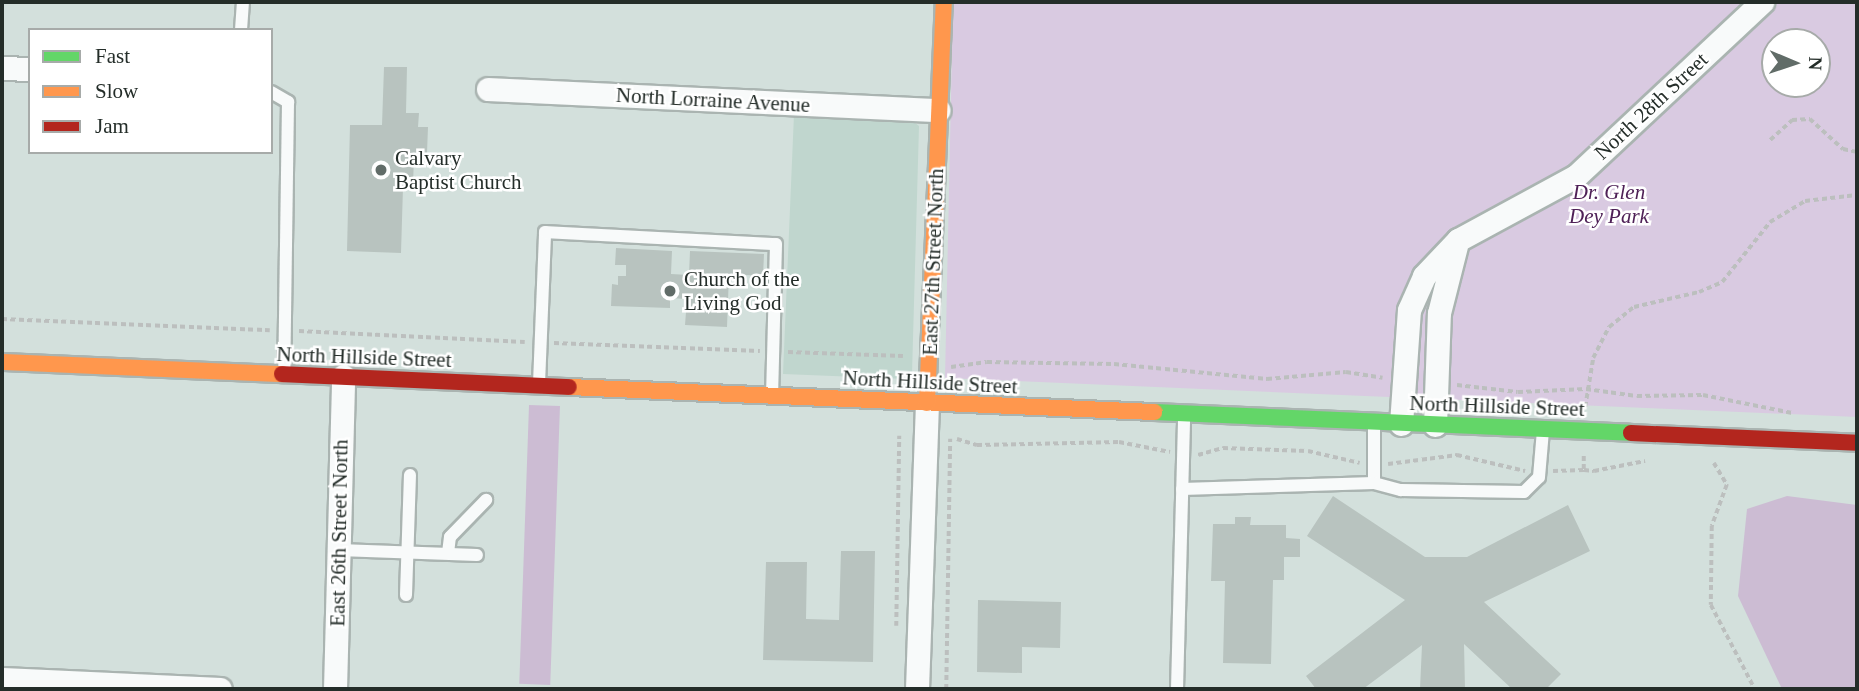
<!DOCTYPE html>
<style>
body{margin:0}
#map{position:relative;width:1859px;height:691px;overflow:hidden;background:#d3e0dc;font-family:"Times New Roman",serif}
div>[style]{position:absolute}
[style*='--x']{left:calc(var(--x)*1px);top:calc(var(--y)*1px);width:calc(var(--w)*1px);rotate:calc(var(--a)*1deg)}
.built>*{inset:0;background:#c0d6ce}
.green>*{inset:0;background:#d9cae1}
.forest>*{inset:0;background:#ccbcd3;transform-origin:0 0}
.building>*{inset:0;background:#b8c3bf}
.path>*{height:3.5px;margin-top:-1.75px;transform-origin:0;background:repeating-linear-gradient(90deg,#bcbfbe 0 5px,transparent 0 8.5px)}
.roads{filter:drop-shadow(2px 0 #aab4b1) drop-shadow(-2px 0 #aab4b1) drop-shadow(0 2px #aab4b1) drop-shadow(0 -2px #aab4b1)}
.lane>*{height:12px;margin:-6px;padding:0 6px;transform-origin:6px;border-radius:6px;background:#f8fafa}
.street>*{height:23px;margin:-11.5px;padding:0 11.5px;transform-origin:11.5px;border-radius:11.5px;background:#f8fafa}
.fast>*{height:16px;margin:-8px;padding:0 8px;transform-origin:8px;border-radius:8px;background:#63d668}
.slow>*{height:16px;margin:-8px;padding:0 8px;transform-origin:8px;border-radius:8px;background:#ff974d}
.jam>*{height:16px;margin:-8px;padding:0 8px;transform-origin:8px;border-radius:8px;background:#b3261e}
.dots>*{width:19px;height:19px;translate:-50% -50%;box-sizing:border-box;border:4px solid #fff;border-radius:50%}
span{translate:-50% -50%;white-space:nowrap;text-align:center;line-height:1.15;-webkit-text-stroke:5px #fff;paint-order:stroke}
.street-label{font-size:21px;color:#242d29}
.poi-label{font-size:21px;color:#242d29}
.left{translate:0 -50%;text-align:left}
.park-label{font-size:21px;color:#4f2157;font-style:italic}
.frame{position:absolute;inset:0;border:4px solid #242d29;pointer-events:none}
.legend{position:absolute;left:28px;top:28px;width:245px;height:126px;box-sizing:border-box;background:#fff;border:2px solid #a7aba9;margin:0;padding:9px 12px;list-style:none;font-size:21px;color:#242d29}
.legend li{display:flex;align-items:center;gap:14px;height:35px}
.legend b{width:35px;border:2px solid #a7aba9}
.north{position:absolute;left:1761px;top:28px;width:70px;height:70px;box-sizing:border-box;background:#fff;border:2px solid #a7aba9;border-radius:50%;rotate:92deg;font-size:19px;font-weight:700;line-height:28px;text-align:center;color:#242d29}
.north::after{content:'';display:block;margin:auto;width:24px;height:32px;background:#616c68;clip-path:polygon(50% 0,100% 100%,50% 72%,0 100%)}
</style>
<div id="map">
<div class="built">
<div style="clip-path:polygon(794px 114px,910px 119px,919px 126px,912px 374px,907px 379px,783px 374px)"></div>
</div>
<div class="green">
<div style="clip-path:polygon(evenodd,953px 2px,1857px 2px,1857px 417px,945px 378px,953px 2px,1775px 42px,1817px 42px,1817px 84px,1775px 84px,1775px 42px)"></div>
</div>
<div class="forest">
<div style="left:529px;top:405px;width:31px;height:279px;rotate:2deg"></div>
<div style="clip-path:polygon(1787px 496px,1857px 505px,1857px 689px,1782px 689px,1738px 596px,1747px 509px)"></div>
</div>
<div class="building">
<div style="clip-path:polygon(384px 67px,407px 67px,406px 113px,419px 113px,418px 127px,428px 127px,427px 153px,414px 153px,413px 188px,403px 187px,401px 253px,347px 251px,350px 125px,382px 125px)"></div>
<div style="clip-path:polygon(616px 248px,672px 251px,671px 274px,689px 275px,690px 251px,764px 254px,763px 276px,729px 274px,727px 327px,685px 325px,687px 299px,670px 298px,670px 308px,611px 306px,612px 284px,618px 285px,618px 276px,626px 276px,626px 265px,615px 265px)"></div>
<div style="clip-path:polygon(1333px 496px,1425px 557px,1467px 557px,1568px 505px,1590px 551px,1484px 602px,1561px 674px,1546px 689px,1512px 689px,1464px 644px,1465px 689px,1420px 689px,1422px 645px,1363px 689px,1316px 689px,1306px 676px,1405px 600px,1307px 536px)"></div>
<div style="clip-path:polygon(1235px 517px,1251px 517px,1250px 525px,1286px 525px,1286px 538px,1300px 539px,1300px 557px,1284px 557px,1284px 580px,1273px 580px,1271px 664px,1223px 663px,1225px 581px,1211px 581px,1213px 524px,1235px 524px)"></div>
<div style="clip-path:polygon(841px 551px,875px 551px,873px 662px,763px 660px,766px 562px,807px 562px,806px 619px,839px 620px)"></div>
<div style="clip-path:polygon(978px 600px,1061px 602px,1060px 648px,1022px 647px,1022px 673px,977px 672px)"></div>
</div>
<div class="path">
<div style="--x:1770;--y:140;--w:30;--a:-42"></div>
<div style="--x:1792;--y:120;--w:18;--a:-3"></div>
<div style="--x:1810;--y:119;--w:45;--a:42.3"></div>
<div style="--x:1843;--y:149;--w:14;--a:12"></div>
<div style="--x:2;--y:319;--w:268;--a:2.4"></div>
<div style="--x:299;--y:331;--w:226;--a:2.8"></div>
<div style="--x:554;--y:343;--w:206;--a:2.2"></div>
<div style="--x:788;--y:352;--w:115;--a:2"></div>
<div style="--x:951;--y:367;--w:36;--a:-8"></div>
<div style="--x:987;--y:362;--w:127;--a:0.9"></div>
<div style="--x:1114;--y:364;--w:154;--a:5.6"></div>
<div style="--x:1267;--y:379;--w:79;--a:-5.1"></div>
<div style="--x:1346;--y:372;--w:37;--a:9"></div>
<div style="--x:1457;--y:385;--w:61;--a:6.5"></div>
<div style="--x:1518;--y:392;--w:68;--a:-2.5"></div>
<div style="--x:1586;--y:389;--w:51;--a:7.8"></div>
<div style="--x:1637;--y:396;--w:66;--a:-0.9"></div>
<div style="--x:1703;--y:395;--w:91;--a:11.4"></div>
<div style="--x:1585;--y:407;--w:50;--a:-80.7"></div>
<div style="--x:1593;--y:358;--w:35;--a:-63"></div>
<div style="--x:1609;--y:327;--w:32;--a:-39"></div>
<div style="--x:1634;--y:307;--w:67;--a:-13"></div>
<div style="--x:1699;--y:292;--w:25;--a:-23"></div>
<div style="--x:1722;--y:282;--w:77;--a:-51.3"></div>
<div style="--x:1770;--y:222;--w:41;--a:-31"></div>
<div style="--x:1805;--y:201;--w:52;--a:-6.6"></div>
<div style="--x:957;--y:439;--w:21;--a:17"></div>
<div style="--x:977;--y:445;--w:142;--a:-1.2"></div>
<div style="--x:1119;--y:442;--w:52;--a:11.1"></div>
<div style="--x:1198;--y:455;--w:26;--a:-16"></div>
<div style="--x:1223;--y:448;--w:85;--a:2"></div>
<div style="--x:1308;--y:451;--w:53;--a:13"></div>
<div style="--x:1584;--y:456;--w:14;--a:90"></div>
<div style="--x:1584;--y:470;--w:10;--a:6"></div>
<div style="--x:1594;--y:471;--w:52;--a:-11.1"></div>
<div style="--x:1714;--y:463;--w:26;--a:59"></div>
<div style="--x:1727;--y:485;--w:44;--a:110.1"></div>
<div style="--x:1712;--y:526;--w:79;--a:90.7"></div>
<div style="--x:1711;--y:605;--w:95;--a:62.4"></div>
<div style="--x:1388;--y:464;--w:70;--a:-7.4"></div>
<div style="--x:1457;--y:455;--w:70;--a:13.2"></div>
<div style="--x:1553;--y:471;--w:31;--a:-2"></div>
<div style="--x:896;--y:626;--w:190;--a:-89.1"></div>
<div style="--x:946;--y:689;--w:250;--a:-89.1"></div>
</div>
<div class="roads">
<div class="lane">
<div style="--x:241;--y:30;--w:28;--a:-86"></div>
<div style="--x:271;--y:92;--w:20;--a:30"></div>
<div style="--x:288;--y:102;--w:271;--a:90.8"></div>
<div style="--x:539;--y:384;--w:152;--a:-87.7"></div>
<div style="--x:545;--y:232;--w:231;--a:3"></div>
<div style="--x:776;--y:244;--w:151;--a:91.5"></div>
<div style="--x:1374;--y:423;--w:60;--a:90"></div>
<div style="--x:1182;--y:489;--w:192;--a:-1.8"></div>
<div style="--x:1374;--y:483;--w:28;--a:15"></div>
<div style="--x:1401;--y:490;--w:123;--a:0.9"></div>
<div style="--x:1524;--y:492;--w:21;--a:-45"></div>
<div style="--x:1539;--y:477;--w:47;--a:-85.1"></div>
<div style="--x:339;--y:550;--w:138;--a:2.1"></div>
<div style="--x:448;--y:553;--w:16;--a:-83"></div>
<div style="--x:450;--y:537;--w:52;--a:-45.8"></div>
<div style="--x:406;--y:595;--w:120;--a:-88.1"></div>
<div style="--x:1177;--y:689;--w:275;--a:-88.5"></div>
</div>
<div class="street">
<div style="--x:2;--y:68;--w:28;--a:2"></div>
<div style="--x:488;--y:89;--w:451;--a:2.7"></div>
<div style="--x:1401;--y:424;--w:114;--a:-86"></div>
<div style="--x:1409;--y:310;--w:37;--a:-66"></div>
<div style="--x:1424;--y:276;--w:50;--a:-46.6"></div>
<div style="--x:1458;--y:240;--w:134;--a:-28.5"></div>
<div style="--x:1576;--y:176;--w:255;--a:-43.1"></div>
<div style="--x:1435;--y:425;--w:112;--a:-88"></div>
<div style="--x:1439;--y:313;--w:69;--a:-75.8"></div>
<div style="--x:2;--y:679;--w:218;--a:2.6"></div>
<div style="--x:335;--y:689;--w:313;--a:-88.5"></div>
<div style="--x:917;--y:689;--w:286;--a:-88"></div>
</div>
<div class="fast">
<div style="--x:1154;--y:412;--w:477;--a:2.5"></div>
</div>
<div class="slow">
<div style="--x:2;--y:362;--w:280;--a:2.5"></div>
<div style="--x:569;--y:387;--w:586;--a:2.45"></div>
<div style="--x:927;--y:403;--w:401;--a:-87.6"></div>
</div>
<div class="jam">
<div style="--x:282;--y:374;--w:287;--a:2.6"></div>
<div style="--x:1631;--y:433;--w:226;--a:2.5"></div>
</div>
</div>
<div class="dots">
<div style="left:381px;top:170px;background:#616c68"></div>
<div style="left:670px;top:291px;background:#616c68"></div>
</div>
<div class="street-label">
<span style="left:713px;top:100px;rotate:3deg">North Lorraine Avenue</span>
<span style="left:1651px;top:106px;rotate:-43deg">North 28th Street</span>
<span style="left:933px;top:262px;rotate:-88deg">East 27th Street North</span>
<span style="left:364px;top:357px;rotate:2deg">North Hillside Street</span>
<span style="left:930px;top:382px;rotate:3deg">North Hillside Street</span>
<span style="left:1497px;top:406px;rotate:2deg">North Hillside Street</span>
<span style="left:339px;top:533px;rotate:-89deg">East 26th Street North</span>
</div>
<div class="poi-label">
<span class="left" style="left:395px;top:170px">Calvary<br>Baptist Church</span>
<span class="left" style="left:684px;top:291px">Church of the<br>Living God</span>
</div>
<div class="park-label">
<span style="left:1609px;top:204px">Dr. Glen<br>Dey Park</span>
</div>
<div class="frame"></div>
<ul class="legend">
<li><b style="height:9px;background:#63d668"></b>Fast</li>
<li><b style="height:9px;background:#ff974d"></b>Slow</li>
<li><b style="height:9px;background:#b3261e"></b>Jam</li>
</ul>
<div class="north">N</div>
</div>
